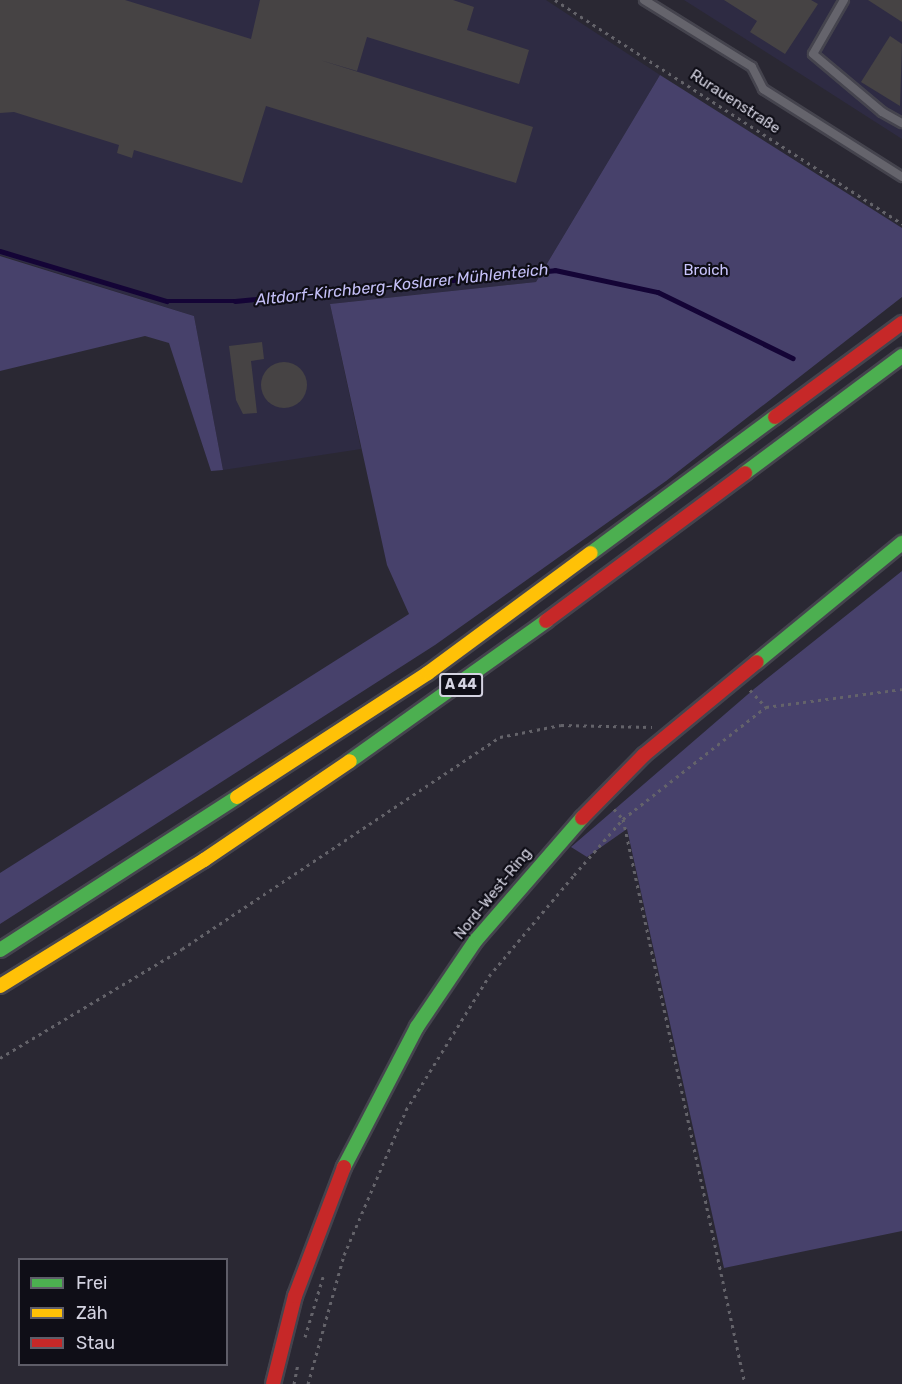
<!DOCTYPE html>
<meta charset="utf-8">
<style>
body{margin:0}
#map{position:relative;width:902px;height:1384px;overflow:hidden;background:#2a2833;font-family:Rubik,sans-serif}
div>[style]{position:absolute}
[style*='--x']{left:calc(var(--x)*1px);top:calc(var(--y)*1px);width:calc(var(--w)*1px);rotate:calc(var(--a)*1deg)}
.built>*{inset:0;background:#2e2b43}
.green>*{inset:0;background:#47416b}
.stream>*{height:4.5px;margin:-2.25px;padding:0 2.25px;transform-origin:2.25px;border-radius:2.25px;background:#140436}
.building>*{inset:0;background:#464344}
.round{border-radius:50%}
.path>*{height:3px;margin-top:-1.5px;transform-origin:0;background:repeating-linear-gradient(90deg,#64636a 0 3px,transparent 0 7.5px)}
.roads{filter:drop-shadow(2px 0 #45444e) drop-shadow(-2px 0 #45444e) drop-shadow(0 2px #45444e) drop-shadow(0 -2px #45444e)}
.lane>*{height:8px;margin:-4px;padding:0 4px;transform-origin:4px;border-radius:4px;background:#65646c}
.fast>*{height:14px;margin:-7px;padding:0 7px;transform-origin:7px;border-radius:7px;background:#4caf50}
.slow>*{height:14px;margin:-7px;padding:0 7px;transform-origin:7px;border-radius:7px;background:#ffc107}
.jam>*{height:14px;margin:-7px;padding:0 7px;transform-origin:7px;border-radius:7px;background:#c62828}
span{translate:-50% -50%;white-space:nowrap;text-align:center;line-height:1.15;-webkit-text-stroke:4.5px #0f0e17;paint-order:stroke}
.shield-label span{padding:2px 4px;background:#0f0e17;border:2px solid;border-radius:4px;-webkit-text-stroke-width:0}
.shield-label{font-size:14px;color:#d4d3e1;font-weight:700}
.street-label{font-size:15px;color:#d4d3e1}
.park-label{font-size:15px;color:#cac5fd}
.water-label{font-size:16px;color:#c5c0f8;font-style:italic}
.legend{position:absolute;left:18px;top:1258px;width:210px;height:108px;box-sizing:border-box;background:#0f0e17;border:2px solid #5e5d68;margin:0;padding:8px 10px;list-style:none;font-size:18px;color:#d4d3e1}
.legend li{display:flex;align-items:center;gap:12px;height:30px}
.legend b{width:30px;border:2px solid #5e5d68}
</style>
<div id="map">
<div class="built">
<div style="clip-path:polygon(0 0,546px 0,660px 75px,536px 282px,330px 304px,361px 449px,223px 470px,194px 316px,0 255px)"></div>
<div style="clip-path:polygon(684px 0,902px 0,902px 139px,788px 66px)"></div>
</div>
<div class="green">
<div style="clip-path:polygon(660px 75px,902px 228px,902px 297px,666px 481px,435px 645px,0 924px,0 873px,409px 614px,387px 565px,330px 304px,536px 282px)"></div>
<div style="clip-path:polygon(0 256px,194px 316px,223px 470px,211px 471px,169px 343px,145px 336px,0 371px)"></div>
<div style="clip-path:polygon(902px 571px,902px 1231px,724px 1268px,627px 829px,587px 857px,571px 847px,754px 689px)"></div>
</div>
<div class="stream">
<div style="--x:0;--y:251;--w:174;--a:16.7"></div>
<div style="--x:167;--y:301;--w:68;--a:0"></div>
<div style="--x:235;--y:301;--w:321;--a:-5.5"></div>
<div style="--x:555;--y:270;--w:105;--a:12.1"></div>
<div style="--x:658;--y:292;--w:150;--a:26.1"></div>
</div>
<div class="building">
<div style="clip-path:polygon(0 0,125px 0,251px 39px,260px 0,453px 0,474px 7px,467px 30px,529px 50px,519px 84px,367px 37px,357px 71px,320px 60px,533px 127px,516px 183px,266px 106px,242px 183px,134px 150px,132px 158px,117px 153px,119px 145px,14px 112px,0 113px)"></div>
<div style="clip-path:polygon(724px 0,811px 0,818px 4px,785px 54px,750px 32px,757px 21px)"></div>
<div style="clip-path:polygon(868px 0,902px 0,902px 22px)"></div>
<div style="clip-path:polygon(890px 36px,902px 44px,900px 106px,861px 82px)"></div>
<div style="clip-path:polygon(262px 342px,264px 359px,251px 361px,257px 413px,243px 414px,236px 400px,229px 346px)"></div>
<div class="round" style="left:261px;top:362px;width:46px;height:46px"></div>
</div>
<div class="path">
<div style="--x:555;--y:0;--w:413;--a:32.8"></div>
<div style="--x:750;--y:690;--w:23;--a:47"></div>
<div style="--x:614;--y:809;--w:13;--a:48"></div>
<div style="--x:623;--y:819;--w:578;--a:77.82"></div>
<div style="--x:0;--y:1058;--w:212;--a:-30.9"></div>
<div style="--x:182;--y:949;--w:382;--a:-33.7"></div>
<div style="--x:500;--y:737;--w:62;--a:-11.1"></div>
<div style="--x:561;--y:725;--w:91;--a:1.3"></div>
<div style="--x:305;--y:1337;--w:63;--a:-73.3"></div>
<div style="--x:294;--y:1384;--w:20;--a:-79"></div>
<div style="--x:308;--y:1384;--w:134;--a:-74.4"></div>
<div style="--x:344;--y:1255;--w:158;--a:-66.8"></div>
<div style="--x:406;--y:1110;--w:158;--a:-58.2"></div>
<div style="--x:489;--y:976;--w:132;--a:-49.9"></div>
<div style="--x:574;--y:875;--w:74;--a:-48.8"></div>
<div style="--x:623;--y:819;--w:182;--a:-38.1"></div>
<div style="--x:766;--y:707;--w:137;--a:-7.5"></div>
</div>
<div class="roads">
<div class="lane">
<div style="--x:644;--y:0;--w:127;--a:31.8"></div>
<div style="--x:752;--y:67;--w:25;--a:63"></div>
<div style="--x:763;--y:89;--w:165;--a:32.3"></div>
<div style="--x:844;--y:0;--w:62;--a:119.9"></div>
<div style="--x:813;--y:54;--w:90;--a:40"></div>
<div style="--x:882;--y:112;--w:23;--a:29"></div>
</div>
<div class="fast">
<div style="--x:745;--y:473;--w:196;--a:-36.7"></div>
<div style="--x:591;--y:553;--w:229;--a:-36.5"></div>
<div style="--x:757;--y:662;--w:188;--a:-39.4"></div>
<div style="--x:350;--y:761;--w:241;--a:-35.5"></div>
<div style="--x:0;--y:950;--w:282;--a:-32.8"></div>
<div style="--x:344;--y:1167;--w:158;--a:-62.5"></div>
<div style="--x:417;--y:1027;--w:105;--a:-55.9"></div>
<div style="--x:476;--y:940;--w:162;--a:-49"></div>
</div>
<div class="slow">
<div style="--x:237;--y:797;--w:228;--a:-33"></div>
<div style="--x:428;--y:673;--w:202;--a:-36.4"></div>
<div style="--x:0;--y:986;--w:240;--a:-31.7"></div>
<div style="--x:204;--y:860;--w:176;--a:-34.1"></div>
</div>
<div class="jam">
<div style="--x:775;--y:417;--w:158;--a:-36.5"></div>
<div style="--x:546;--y:621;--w:248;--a:-36.6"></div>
<div style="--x:582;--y:818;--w:88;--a:-45.5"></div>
<div style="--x:644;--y:755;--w:146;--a:-39.5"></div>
<div style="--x:273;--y:1384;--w:91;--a:-76"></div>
<div style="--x:295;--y:1296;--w:138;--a:-69.2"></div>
</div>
</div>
<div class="shield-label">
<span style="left:461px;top:685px">A 44</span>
</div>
<div class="street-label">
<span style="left:735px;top:102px;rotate:33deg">Rurauenstraße</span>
<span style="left:493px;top:894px;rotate:-51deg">Nord-West-Ring</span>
</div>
<div class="park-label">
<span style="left:706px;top:271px">Broich</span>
</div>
<div class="water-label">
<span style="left:402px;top:285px;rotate:-6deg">Altdorf-Kirchberg-Koslarer Mühlenteich</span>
</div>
<ul class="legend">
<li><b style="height:8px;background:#4caf50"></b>Frei</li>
<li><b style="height:8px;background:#ffc107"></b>Zäh</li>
<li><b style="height:8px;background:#c62828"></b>Stau</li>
</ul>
</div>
